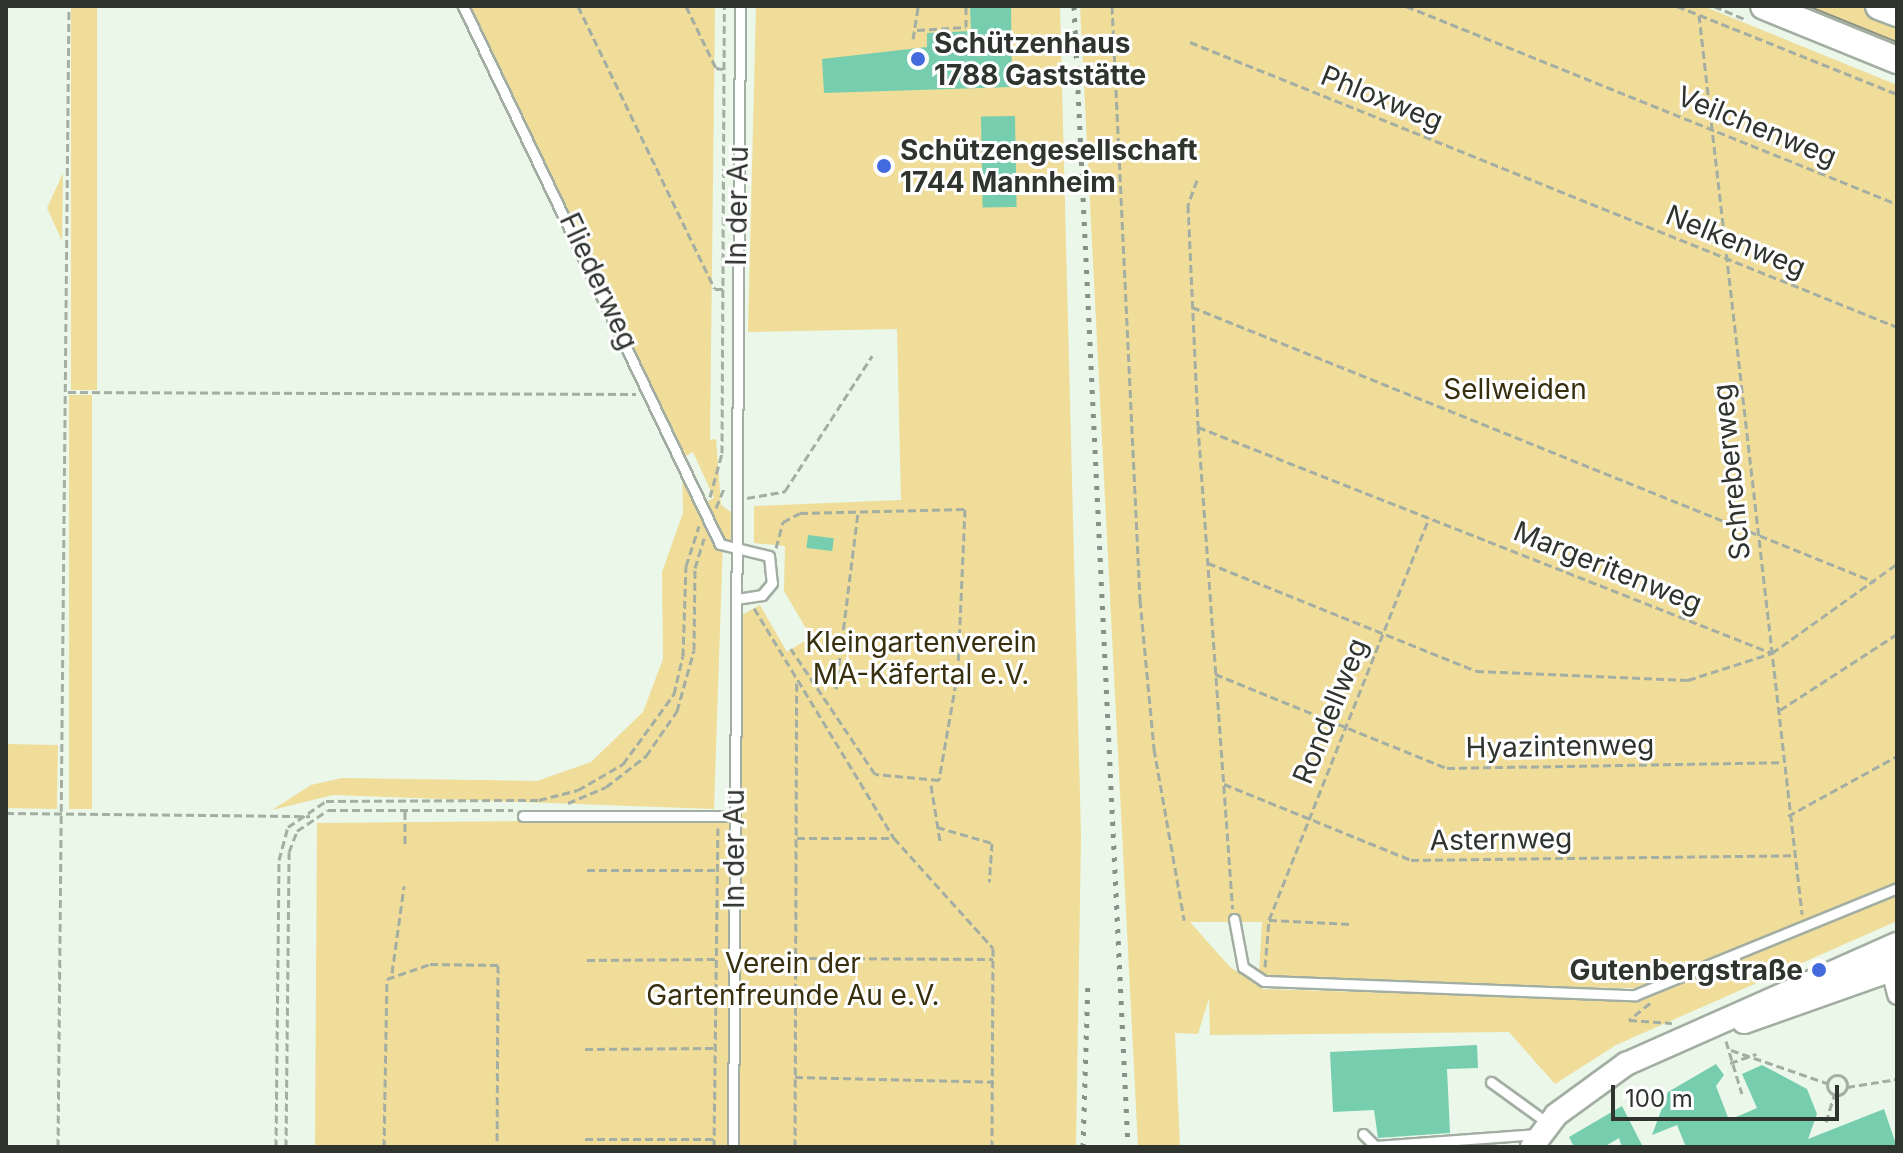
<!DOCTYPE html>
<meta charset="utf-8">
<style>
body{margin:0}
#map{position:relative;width:1903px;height:1153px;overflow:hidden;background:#eaf7e9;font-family:Inter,sans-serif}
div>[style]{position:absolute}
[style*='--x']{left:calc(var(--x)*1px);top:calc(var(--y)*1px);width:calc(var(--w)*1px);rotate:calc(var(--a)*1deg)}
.green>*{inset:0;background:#efdd99;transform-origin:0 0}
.building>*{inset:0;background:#77ceaf;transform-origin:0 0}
.path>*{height:3px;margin-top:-1.5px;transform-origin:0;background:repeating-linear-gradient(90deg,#a4aea3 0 8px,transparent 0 12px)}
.path>.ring{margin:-1.5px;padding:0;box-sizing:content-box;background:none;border:3px solid #a4aea3;border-radius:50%}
.roads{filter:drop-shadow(2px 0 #a2aea2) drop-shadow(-2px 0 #a2aea2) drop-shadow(0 2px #a2aea2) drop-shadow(0 -2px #a2aea2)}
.service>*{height:9px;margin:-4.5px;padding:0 4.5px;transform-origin:4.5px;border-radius:4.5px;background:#fff}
.minor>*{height:18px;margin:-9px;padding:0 9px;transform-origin:9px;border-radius:9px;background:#fff}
.tertiary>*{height:22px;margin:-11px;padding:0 11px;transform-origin:11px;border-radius:11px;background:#fff}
.secondary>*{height:26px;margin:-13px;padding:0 13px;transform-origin:13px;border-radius:13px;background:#fff}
.tram>*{height:2px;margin:-1px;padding:0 1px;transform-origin:1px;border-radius:1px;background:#889187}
.rail>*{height:5px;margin-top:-2.5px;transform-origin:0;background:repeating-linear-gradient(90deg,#889187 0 4px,transparent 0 12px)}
.dots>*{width:22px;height:22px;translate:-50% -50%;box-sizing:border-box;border:4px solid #fff;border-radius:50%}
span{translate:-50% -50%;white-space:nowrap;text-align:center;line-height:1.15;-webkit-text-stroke:6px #fff;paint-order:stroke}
.poi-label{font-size:28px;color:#2f342f;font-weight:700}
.left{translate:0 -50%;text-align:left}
.right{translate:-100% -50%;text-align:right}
.street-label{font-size:28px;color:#2f342f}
.park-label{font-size:28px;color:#372f0d}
.frame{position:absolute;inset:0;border:8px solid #2f342f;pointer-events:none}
.scale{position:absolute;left:1611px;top:1085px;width:228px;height:36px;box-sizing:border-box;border:4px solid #2f342f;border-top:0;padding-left:10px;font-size:24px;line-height:28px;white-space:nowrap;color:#2f342f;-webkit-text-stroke:6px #fff;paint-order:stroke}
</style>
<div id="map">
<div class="green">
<div style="left:71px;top:6px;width:26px;height:384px"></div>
<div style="clip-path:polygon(evenodd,470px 6px,715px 6px,710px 440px,716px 439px,721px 505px,732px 513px,732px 540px,723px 540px,714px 809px,333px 795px,272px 810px,311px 785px,342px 778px,537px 781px,591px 762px,643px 712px,663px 659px,662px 572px,683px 513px,682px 452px,470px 6px,693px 452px,714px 498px,706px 502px,684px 457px,693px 452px)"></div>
<div style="clip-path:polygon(756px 6px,1060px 6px,1081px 836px,1076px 1147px,315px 1147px,317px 823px,741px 819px,742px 615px,760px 605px,787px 652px,811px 637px,784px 591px,785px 546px,754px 543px,754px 506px,901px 500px,897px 329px,748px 332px)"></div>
<div style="clip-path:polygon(1080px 6px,1703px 6px,1897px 85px,1897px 884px,1635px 988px,1355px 984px,1259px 975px,1262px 922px,1190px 922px,1230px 967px,1263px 989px,1622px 1000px,1652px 996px,1897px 895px,1897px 921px,1616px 1045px,1555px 1084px,1509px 1032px,1210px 1035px,1209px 998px,1198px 1034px,1175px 1033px,1180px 1147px,1138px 1147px)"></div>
<div style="clip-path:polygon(1785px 6px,1859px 6px,1897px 22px,1897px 51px)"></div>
<div style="clip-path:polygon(63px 173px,62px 241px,47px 208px)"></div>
<div style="left:69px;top:395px;width:23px;height:414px"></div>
<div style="left:6px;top:744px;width:52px;height:64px;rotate:1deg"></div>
</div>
<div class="building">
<div style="clip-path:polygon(970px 6px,1011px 6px,1012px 87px,824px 93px,822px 59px,927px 47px,927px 33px,971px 31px)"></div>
<div style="left:1015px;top:116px;width:91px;height:34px;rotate:89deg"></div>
<div style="left:808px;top:535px;width:26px;height:13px;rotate:7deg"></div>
<div style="clip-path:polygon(1477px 1045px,1478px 1068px,1447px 1069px,1450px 1133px,1378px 1138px,1374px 1110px,1333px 1112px,1330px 1052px)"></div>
<div style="clip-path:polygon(1716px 1064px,1724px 1075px,1716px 1086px,1729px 1120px,1757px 1108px,1742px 1074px,1762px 1065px,1807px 1089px,1817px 1114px,1808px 1139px,1884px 1109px,1897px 1147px,1686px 1147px,1677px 1125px,1652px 1135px,1668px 1092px)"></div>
<div style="clip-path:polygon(1622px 1106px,1643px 1147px,1622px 1147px,1619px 1138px,1604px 1147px,1574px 1147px,1569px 1137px)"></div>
</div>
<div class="path">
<div style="--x:578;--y:6;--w:314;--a:64.2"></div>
<div style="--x:715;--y:289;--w:9;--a:0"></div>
<div style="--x:686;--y:6;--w:69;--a:64.2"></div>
<div style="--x:716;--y:68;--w:7;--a:8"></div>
<div style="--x:1112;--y:6;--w:595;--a:87.3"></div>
<div style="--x:1140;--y:600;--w:150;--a:84.6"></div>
<div style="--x:1154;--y:749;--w:174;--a:80"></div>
<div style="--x:1406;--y:6;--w:529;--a:21.96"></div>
<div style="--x:1677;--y:6;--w:237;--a:21.8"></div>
<div style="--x:1714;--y:6;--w:36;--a:23"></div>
<div style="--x:1699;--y:15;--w:905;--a:83.46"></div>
<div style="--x:917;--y:30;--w:49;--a:-3.5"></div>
<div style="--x:966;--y:27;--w:21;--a:-90"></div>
<div style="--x:913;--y:39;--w:33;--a:-81"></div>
<div style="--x:1190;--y:42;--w:762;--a:21.95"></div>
<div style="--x:1197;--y:180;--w:27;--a:110"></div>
<div style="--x:1188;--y:205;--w:221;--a:87.4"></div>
<div style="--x:1198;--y:426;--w:484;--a:85.9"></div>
<div style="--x:1192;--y:307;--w:736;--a:21.93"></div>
<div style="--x:68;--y:392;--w:568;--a:0.2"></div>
<div style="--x:1198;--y:427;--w:617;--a:21.49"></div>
<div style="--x:710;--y:497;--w:46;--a:-74.7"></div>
<div style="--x:722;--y:453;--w:447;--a:-89.7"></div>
<div style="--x:747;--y:498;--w:39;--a:-10"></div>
<div style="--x:785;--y:491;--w:161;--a:-57.2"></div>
<div style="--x:716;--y:508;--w:24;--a:-68"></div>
<div style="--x:776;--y:548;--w:27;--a:-75"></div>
<div style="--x:783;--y:522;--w:19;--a:-28"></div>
<div style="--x:800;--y:513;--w:165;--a:-1.4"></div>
<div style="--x:965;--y:509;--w:162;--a:92.5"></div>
<div style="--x:958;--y:671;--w:111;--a:99.9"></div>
<div style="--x:939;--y:780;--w:64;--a:-174.6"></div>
<div style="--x:875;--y:774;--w:151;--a:-123.9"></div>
<div style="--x:1208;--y:563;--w:289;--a:21.9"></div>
<div style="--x:1476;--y:671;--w:212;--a:2.4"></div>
<div style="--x:1688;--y:680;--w:88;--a:-17.8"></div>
<div style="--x:1772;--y:653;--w:153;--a:-35.5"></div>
<div style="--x:754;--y:608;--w:269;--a:58.7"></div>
<div style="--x:894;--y:838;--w:148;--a:48"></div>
<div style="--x:993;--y:948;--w:199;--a:90.3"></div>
<div style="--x:1215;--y:674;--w:250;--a:22.1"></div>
<div style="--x:1447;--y:768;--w:336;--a:-1"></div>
<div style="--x:836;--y:689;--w:178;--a:-82.9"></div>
<div style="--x:1780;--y:710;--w:140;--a:-33"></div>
<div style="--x:1224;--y:784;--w:202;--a:22.1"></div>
<div style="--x:1411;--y:860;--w:382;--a:-0.7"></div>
<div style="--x:931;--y:785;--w:57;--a:80.9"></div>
<div style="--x:568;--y:803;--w:41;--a:-22.8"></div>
<div style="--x:606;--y:787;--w:51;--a:-37.8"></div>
<div style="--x:646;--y:756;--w:55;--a:-55.4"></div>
<div style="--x:677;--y:711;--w:63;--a:-74.4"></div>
<div style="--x:694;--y:650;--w:82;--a:-89.3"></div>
<div style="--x:695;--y:568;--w:31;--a:-73"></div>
<div style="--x:6;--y:813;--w:304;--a:0.6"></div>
<div style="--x:1788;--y:816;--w:124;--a:-28.8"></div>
<div style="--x:937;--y:827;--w:57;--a:16.2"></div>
<div style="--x:992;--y:843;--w:39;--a:94"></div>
<div style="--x:797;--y:838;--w:97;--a:0"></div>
<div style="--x:405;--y:844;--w:35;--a:-90"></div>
<div style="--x:587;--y:870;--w:128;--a:0"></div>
<div style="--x:1269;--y:920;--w:83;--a:2.8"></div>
<div style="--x:797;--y:958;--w:196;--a:0.3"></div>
<div style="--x:587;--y:960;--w:129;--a:-0.4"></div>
<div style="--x:1265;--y:967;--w:47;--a:-85.1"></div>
<div style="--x:1269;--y:920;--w:433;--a:-68.3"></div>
<div style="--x:392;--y:973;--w:88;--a:-82.1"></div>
<div style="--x:1650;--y:1003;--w:27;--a:141"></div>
<div style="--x:1629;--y:1020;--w:43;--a:4"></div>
<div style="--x:1726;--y:1041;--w:55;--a:73.2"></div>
<div style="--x:585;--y:1049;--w:130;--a:-0.4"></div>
<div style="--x:1731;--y:1050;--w:102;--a:19"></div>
<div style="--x:1730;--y:1063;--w:28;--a:-19"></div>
<div class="ring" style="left:1827px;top:1075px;width:17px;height:17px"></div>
<div style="--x:795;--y:1077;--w:199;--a:1.4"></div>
<div style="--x:1847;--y:1087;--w:51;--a:-9.1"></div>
<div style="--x:1826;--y:1122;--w:28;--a:-73"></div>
<div style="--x:585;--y:1139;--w:129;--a:0"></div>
<div style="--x:58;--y:1147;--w:1141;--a:-89.45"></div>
<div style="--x:276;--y:1147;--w:287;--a:-89.4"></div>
<div style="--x:279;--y:860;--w:34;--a:-75"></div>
<div style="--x:288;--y:827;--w:46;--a:-34.4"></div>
<div style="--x:326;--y:801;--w:213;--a:-0.3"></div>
<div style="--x:539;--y:800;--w:40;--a:-14.4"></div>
<div style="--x:578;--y:790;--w:52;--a:-30"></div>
<div style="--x:623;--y:764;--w:87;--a:-53.9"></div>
<div style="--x:674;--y:694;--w:39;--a:-77"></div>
<div style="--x:683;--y:656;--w:90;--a:-88.1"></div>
<div style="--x:686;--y:566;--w:42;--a:-72"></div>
<div style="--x:286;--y:1147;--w:295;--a:-89.4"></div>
<div style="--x:289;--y:852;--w:22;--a:-69"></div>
<div style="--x:297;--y:831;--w:37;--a:-34"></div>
<div style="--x:328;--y:810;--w:185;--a:0"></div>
<div style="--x:384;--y:1147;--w:168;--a:-89"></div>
<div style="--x:387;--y:979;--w:46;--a:-19.2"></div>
<div style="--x:430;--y:964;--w:68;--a:0.8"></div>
<div style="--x:498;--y:965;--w:182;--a:90.3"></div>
<div style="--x:714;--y:1147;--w:319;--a:-89.3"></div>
<div style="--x:795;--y:1147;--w:465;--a:-89.8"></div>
</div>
<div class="roads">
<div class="service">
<div style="--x:463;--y:6;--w:596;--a:64.47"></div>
<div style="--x:720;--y:544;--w:50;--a:13.8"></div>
<div style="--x:769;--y:556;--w:27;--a:84"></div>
<div style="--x:772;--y:583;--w:16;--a:130"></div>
<div style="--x:762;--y:595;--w:25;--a:171"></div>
<div style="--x:523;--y:816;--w:212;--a:0"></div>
<div style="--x:1234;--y:919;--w:49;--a:79.4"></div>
<div style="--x:1243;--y:967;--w:25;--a:34"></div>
<div style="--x:1264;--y:981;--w:371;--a:2.2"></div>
<div style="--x:1635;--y:995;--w:283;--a:-22.2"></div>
<div style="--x:1491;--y:1082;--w:72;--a:35.9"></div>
<div style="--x:1363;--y:1134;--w:17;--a:45"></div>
<div style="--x:1375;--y:1146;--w:163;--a:-4.2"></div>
<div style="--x:733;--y:1147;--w:1141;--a:-89.65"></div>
</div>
<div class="minor">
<div style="--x:1888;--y:958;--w:38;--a:76"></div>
</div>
<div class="tertiary">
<div style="--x:1744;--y:1022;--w:162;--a:-19.4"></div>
<div style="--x:1532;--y:1147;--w:40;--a:-53"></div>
<div style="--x:1556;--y:1115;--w:87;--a:-36.1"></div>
<div style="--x:1626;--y:1064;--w:296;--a:-23.9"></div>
</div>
<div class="secondary">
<div style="--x:1764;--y:6;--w:144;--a:22.1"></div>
<div style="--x:1879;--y:6;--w:19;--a:21"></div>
</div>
</div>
<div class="tram">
<div style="--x:1808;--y:6;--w:96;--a:22"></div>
</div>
<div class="rail">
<div style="--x:1074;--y:6;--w:1142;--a:87.29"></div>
<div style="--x:1083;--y:1147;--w:167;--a:-88.3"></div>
</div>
<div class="dots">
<div style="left:918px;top:59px;background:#436bdd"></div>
<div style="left:884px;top:166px;background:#436bdd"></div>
<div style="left:1819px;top:970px;background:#436bdd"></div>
</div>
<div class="poi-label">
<span class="left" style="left:934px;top:59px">Schützenhaus<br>1788 Gaststätte</span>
<span class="left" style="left:900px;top:166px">Schützengesellschaft<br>1744 Mannheim</span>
<span class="right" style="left:1803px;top:970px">Gutenbergstraße</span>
</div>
<div class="street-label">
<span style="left:1382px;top:98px;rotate:22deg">Phloxweg</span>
<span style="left:1757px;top:126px;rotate:22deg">Veilchenweg</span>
<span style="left:737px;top:206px;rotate:-89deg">In der Au</span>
<span style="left:1736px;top:241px;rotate:22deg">Nelkenweg</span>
<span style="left:599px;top:281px;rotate:65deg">Fliederweg</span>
<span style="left:1731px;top:472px;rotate:-96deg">Schreberweg</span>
<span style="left:1608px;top:567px;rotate:22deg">Margeritenweg</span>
<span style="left:1330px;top:711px;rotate:-68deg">Rondellweg</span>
<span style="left:1560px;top:746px;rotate:-1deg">Hyazintenweg</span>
<span style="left:1501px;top:839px;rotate:-1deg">Asternweg</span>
<span style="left:734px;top:849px;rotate:-90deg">In der Au</span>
</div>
<div class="park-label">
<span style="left:1515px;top:389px">Sellweiden</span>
<span style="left:921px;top:658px">Kleingartenverein<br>MA-Käfertal e.V.</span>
<span style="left:793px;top:979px">Verein der<br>Gartenfreunde Au e.V.</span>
</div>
<div class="frame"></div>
<div class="scale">100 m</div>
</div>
